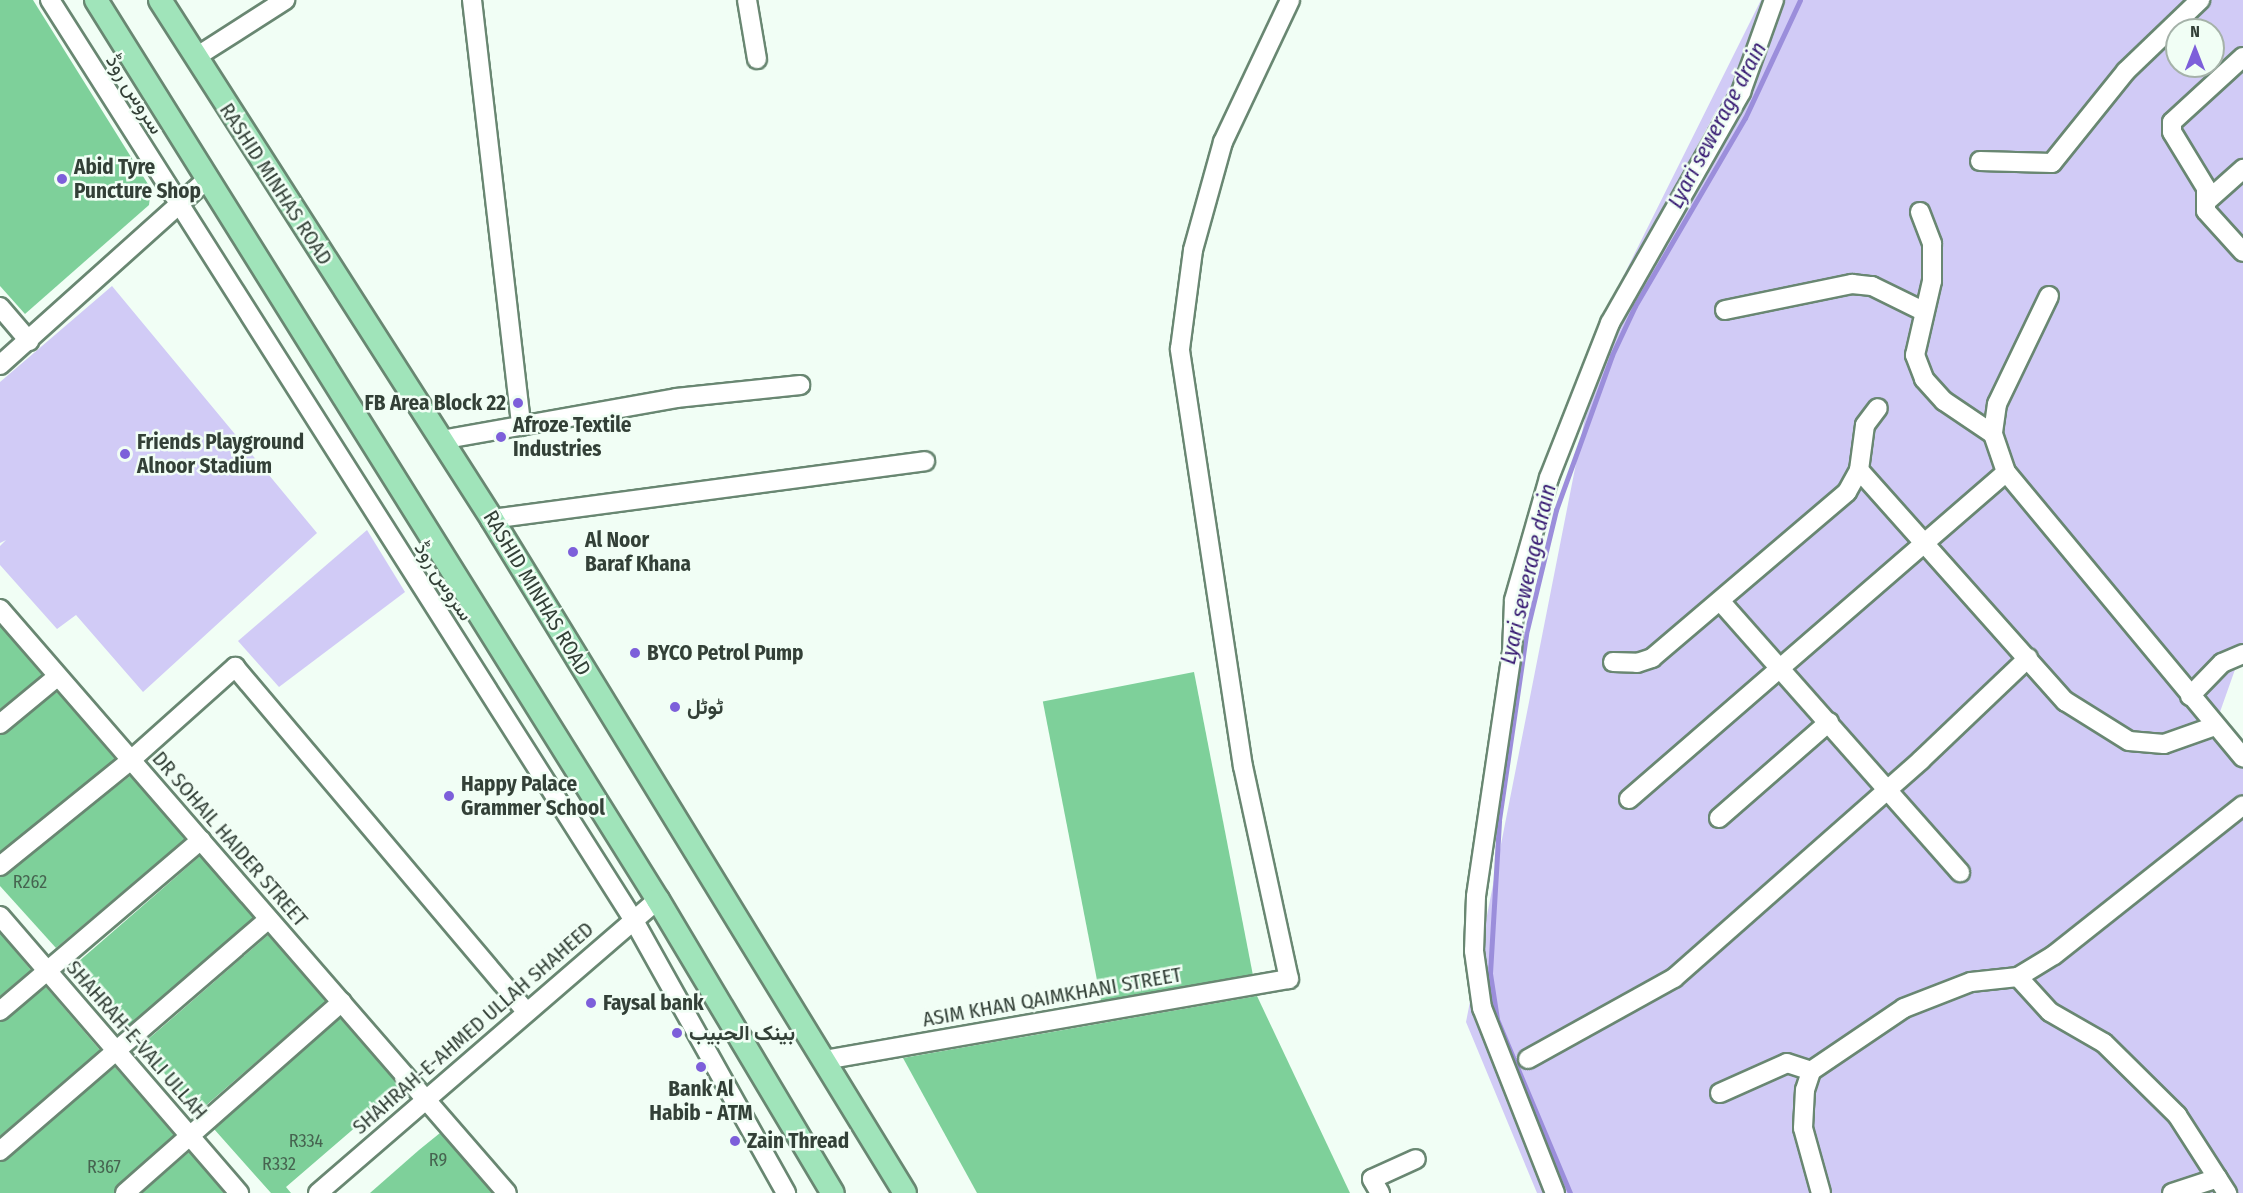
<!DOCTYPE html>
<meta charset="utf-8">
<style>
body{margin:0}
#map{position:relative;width:2243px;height:1193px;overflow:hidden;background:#f1fef5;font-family:"Fira Sans Condensed",Vazirmatn,sans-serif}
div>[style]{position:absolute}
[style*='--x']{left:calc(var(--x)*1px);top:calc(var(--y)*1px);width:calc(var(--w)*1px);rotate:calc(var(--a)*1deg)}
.green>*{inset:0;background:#d1cbf6}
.stream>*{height:5px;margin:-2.5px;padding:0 2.5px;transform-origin:2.5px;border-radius:2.5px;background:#9b8edb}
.building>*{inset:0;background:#7ed09a;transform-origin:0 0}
.roads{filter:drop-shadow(2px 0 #698772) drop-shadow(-2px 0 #698772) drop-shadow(0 2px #698772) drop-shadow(0 -2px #698772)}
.minor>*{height:18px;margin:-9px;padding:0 9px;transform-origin:9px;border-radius:9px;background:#fff}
.major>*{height:22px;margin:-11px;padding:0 11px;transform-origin:11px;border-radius:11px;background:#a0e4ba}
.dots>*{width:16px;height:16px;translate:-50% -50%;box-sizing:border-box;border:3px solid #f1fef5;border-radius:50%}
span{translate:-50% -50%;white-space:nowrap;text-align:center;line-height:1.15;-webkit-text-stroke:5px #f1fef5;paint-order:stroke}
.number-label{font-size:18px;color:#466450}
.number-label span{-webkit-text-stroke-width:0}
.street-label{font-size:21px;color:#334037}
.poi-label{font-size:21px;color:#334037;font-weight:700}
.left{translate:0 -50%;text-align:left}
.right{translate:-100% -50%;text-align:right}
.water-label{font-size:22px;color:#361972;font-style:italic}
.north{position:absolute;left:2165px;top:18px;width:60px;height:60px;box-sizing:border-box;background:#f1fef5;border:2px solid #a5b2a9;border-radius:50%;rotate:0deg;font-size:16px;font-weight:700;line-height:24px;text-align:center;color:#334037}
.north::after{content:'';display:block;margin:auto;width:21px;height:27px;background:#7d5fda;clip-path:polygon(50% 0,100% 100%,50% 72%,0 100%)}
</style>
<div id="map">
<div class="green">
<div style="clip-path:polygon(evenodd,1761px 0,2243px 0,2243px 647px,2215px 726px,2243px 760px,2243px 1193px,1537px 1193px,1466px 1022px,1606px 311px,1761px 0,2177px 30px,2213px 30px,2213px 66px,2177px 66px,2177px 30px)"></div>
<div style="clip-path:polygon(112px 286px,317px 533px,143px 692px,76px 615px,57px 629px,0 565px,0 546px,6px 540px,0 543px,0 382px)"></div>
<div style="clip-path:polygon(367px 530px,405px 592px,279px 687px,238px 641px)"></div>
</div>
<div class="stream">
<div style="--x:1570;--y:1193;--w:189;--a:-112.8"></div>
<div style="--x:1497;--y:1019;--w:47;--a:-98.7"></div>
<div style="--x:1490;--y:973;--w:153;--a:-86.6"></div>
<div style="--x:1499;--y:820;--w:188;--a:-81.7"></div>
<div style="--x:1526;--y:634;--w:128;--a:-76.4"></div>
<div style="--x:1556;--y:510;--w:165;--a:-70.1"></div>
<div style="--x:1612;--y:355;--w:54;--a:-64.9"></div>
<div style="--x:1635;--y:306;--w:218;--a:-59.7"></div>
<div style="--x:1745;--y:118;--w:130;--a:-65"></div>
</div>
<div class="building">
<div style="clip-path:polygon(0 0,33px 0,151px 189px,149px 205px,25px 314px,0 286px)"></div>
<div style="clip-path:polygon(0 626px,42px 675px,0 709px)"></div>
<div style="left:1194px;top:672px;width:308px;height:154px;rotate:79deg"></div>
<div style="clip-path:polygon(57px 692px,115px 759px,0 852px,0 735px)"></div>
<div style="clip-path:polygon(130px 776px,185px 839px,56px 948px,0 886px,0 877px)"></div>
<div style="left:200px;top:856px;width:82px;height:170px;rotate:49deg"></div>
<div style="clip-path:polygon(0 933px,31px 970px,0 996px)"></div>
<div style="left:268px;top:935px;width:88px;height:169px;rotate:49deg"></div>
<div style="clip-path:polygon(46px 987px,100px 1050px,0 1136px,0 1022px)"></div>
<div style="clip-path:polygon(1257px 996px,1350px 1193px,977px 1193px,903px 1058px)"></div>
<div style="clip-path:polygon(340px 1018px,401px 1088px,286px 1187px,291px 1193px,271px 1193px,214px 1129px)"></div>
<div style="clip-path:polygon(115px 1067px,174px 1135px,118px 1185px,114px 1193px,0 1193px,0 1162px)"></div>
<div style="clip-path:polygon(440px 1133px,492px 1193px,370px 1193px,419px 1150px)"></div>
<div style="clip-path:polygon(189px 1152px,224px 1193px,142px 1193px)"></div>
</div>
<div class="roads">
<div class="minor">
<div style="--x:50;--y:0;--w:1088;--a:57.61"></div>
<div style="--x:633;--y:919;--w:314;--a:60.8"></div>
<div style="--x:472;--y:0;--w:429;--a:83.4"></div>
<div style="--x:747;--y:0;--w:60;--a:80.4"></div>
<div style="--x:196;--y:57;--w:106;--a:-32.6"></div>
<div style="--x:2243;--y:57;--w:96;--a:137.5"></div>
<div style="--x:2172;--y:122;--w:10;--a:90"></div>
<div style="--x:2172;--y:132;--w:66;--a:58.7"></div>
<div style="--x:2206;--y:188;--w:23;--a:90"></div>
<div style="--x:2206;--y:211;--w:55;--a:47.9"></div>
<div style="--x:1980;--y:161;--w:72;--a:1.6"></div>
<div style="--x:2052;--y:163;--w:118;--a:-51.2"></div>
<div style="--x:2126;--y:71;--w:103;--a:-43.8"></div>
<div style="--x:2206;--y:202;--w:50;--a:-41.7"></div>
<div style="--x:1920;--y:212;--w:34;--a:69"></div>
<div style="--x:1932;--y:244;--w:37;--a:90"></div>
<div style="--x:1932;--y:281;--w:76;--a:102.9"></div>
<div style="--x:1915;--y:355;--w:26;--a:69"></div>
<div style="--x:1924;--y:379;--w:30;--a:48"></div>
<div style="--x:1944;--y:401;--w:59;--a:34"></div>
<div style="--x:2049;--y:296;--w:120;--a:115.7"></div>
<div style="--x:1997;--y:404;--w:30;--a:98"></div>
<div style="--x:1993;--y:434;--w:40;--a:71.1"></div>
<div style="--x:2006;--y:472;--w:371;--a:50.3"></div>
<div style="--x:0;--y:307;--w:45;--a:49.5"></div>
<div style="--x:1725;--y:310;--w:130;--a:-11.6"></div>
<div style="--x:1852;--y:284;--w:20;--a:6"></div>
<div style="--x:1872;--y:286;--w:57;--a:26.1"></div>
<div style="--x:0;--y:365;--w:278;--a:-41.9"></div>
<div style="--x:441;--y:440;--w:239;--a:-10.1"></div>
<div style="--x:676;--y:398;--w:125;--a:-6"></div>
<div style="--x:1859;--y:470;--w:310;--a:48.3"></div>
<div style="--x:2065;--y:701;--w:75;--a:32"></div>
<div style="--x:2129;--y:741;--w:35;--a:5"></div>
<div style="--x:2164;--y:744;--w:54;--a:-19.4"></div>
<div style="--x:492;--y:519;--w:437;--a:-7.6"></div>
<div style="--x:1721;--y:602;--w:361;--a:48.5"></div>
<div style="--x:0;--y:609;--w:773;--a:49.04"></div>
<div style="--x:1613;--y:662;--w:24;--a:2"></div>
<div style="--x:1637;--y:663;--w:16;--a:-18"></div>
<div style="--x:1652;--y:658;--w:256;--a:-40.4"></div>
<div style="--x:1847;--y:492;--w:25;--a:-61"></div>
<div style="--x:1859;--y:470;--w:45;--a:-82.4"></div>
<div style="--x:1865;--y:425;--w:21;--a:-53"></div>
<div style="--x:2190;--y:696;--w:46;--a:-45.9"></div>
<div style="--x:2222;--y:663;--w:23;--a:-23"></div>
<div style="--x:0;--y:724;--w:75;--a:-39.6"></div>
<div style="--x:1629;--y:799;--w:499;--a:-40.9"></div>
<div style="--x:1719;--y:818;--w:146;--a:-41.1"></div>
<div style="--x:0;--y:866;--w:169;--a:-39"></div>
<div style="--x:131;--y:760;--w:140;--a:-41.8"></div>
<div style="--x:235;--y:667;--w:452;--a:49.8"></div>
<div style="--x:0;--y:916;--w:366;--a:49.2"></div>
<div style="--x:2018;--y:977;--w:47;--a:47.6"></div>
<div style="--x:2050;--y:1012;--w:62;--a:29.9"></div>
<div style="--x:2104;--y:1043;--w:103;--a:44.6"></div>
<div style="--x:2177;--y:1115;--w:93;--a:57.3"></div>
<div style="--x:0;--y:1011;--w:264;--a:-40.4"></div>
<div style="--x:1528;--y:1059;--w:167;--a:-29"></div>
<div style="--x:1674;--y:978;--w:329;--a:-41.4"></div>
<div style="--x:1921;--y:760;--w:148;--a:-43.6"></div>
<div style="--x:824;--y:1060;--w:472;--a:-9.9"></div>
<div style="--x:1289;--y:979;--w:217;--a:-102.2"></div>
<div style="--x:1243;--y:767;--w:423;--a:-98.6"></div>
<div style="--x:1180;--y:349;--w:100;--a:-82.5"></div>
<div style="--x:1193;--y:250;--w:112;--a:-74.5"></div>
<div style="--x:1223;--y:142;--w:157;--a:-64.7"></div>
<div style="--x:1720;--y:1093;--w:73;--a:-24.1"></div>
<div style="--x:1787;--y:1063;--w:25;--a:18"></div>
<div style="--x:0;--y:1151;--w:355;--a:-40.8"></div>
<div style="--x:125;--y:1193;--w:289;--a:-41.4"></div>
<div style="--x:318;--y:1193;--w:449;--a:-40.8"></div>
<div style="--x:1380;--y:1193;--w:16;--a:-120"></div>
<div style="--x:1372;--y:1179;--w:48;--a:-24.4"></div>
<div style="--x:1555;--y:1193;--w:199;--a:-111.5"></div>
<div style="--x:1482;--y:1008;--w:58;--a:-98"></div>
<div style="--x:1474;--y:951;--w:55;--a:-87.9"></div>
<div style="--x:1476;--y:896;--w:246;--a:-81.6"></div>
<div style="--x:1512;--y:653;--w:53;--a:-87.8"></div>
<div style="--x:1514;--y:600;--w:127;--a:-74"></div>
<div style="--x:1549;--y:478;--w:167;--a:-68.5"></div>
<div style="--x:1610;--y:323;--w:266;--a:-60.4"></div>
<div style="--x:1741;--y:92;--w:98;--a:-70.3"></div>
<div style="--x:1821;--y:1193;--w:67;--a:-105.5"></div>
<div style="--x:1803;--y:1128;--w:38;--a:-87"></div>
<div style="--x:1805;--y:1090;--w:20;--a:-72"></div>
<div style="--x:1811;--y:1071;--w:112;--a:-34.1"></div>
<div style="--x:1904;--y:1008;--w:72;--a:-21.2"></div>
<div style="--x:1971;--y:982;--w:47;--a:-6.1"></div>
<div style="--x:2018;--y:977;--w:42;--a:-31.4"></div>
<div style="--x:2054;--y:955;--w:241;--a:-38.4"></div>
<div style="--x:2172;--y:1193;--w:48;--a:-18.1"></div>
</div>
<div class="major">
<div style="--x:96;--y:0;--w:1061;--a:58.02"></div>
<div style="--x:658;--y:900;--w:341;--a:59.2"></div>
<div style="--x:160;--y:0;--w:616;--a:57.39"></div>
<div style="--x:492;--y:519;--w:790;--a:58.5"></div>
</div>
</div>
<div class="dots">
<div style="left:62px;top:179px;background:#7d5fda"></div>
<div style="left:518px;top:403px;background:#7d5fda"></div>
<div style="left:501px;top:437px;background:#7d5fda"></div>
<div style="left:125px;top:454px;background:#7d5fda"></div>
<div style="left:573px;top:552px;background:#7d5fda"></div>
<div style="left:635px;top:653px;background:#7d5fda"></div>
<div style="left:675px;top:707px;background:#7d5fda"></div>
<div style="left:449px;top:796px;background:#7d5fda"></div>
<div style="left:591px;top:1003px;background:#7d5fda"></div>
<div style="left:677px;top:1033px;background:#7d5fda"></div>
<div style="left:701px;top:1067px;background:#7d5fda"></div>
<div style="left:735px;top:1141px;background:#7d5fda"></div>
</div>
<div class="number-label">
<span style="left:30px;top:882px">R262</span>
<span style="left:306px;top:1141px">R334</span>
<span style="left:438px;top:1160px">R9</span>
<span style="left:279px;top:1164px">R332</span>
<span style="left:104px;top:1167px">R367</span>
</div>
<div class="street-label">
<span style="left:135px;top:94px;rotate:58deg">سروس روڈ</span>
<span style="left:276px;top:184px;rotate:57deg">RASHID MINHAS ROAD</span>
<span style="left:444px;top:581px;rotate:57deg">سروس روڈ</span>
<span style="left:537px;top:593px;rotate:59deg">RASHID MINHAS ROAD</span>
<span style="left:230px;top:839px;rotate:49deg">DR SOHAIL HAIDER STREET</span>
<span style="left:1052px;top:997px;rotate:-10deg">ASIM KHAN QAIMKHANI STREET</span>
<span style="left:473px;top:1028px;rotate:-41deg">SHAHRAH-E-AHMED ULLAH SHAHEED</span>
<span style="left:137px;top:1040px;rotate:49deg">SHAHRAH-E-VALI ULLAH</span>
</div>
<div class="poi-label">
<span class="left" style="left:74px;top:179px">Abid Tyre<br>Puncture Shop</span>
<span class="right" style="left:506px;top:403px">FB Area Block 22</span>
<span class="left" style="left:513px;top:437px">Afroze Textile<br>Industries</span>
<span class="left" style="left:137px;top:454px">Friends Playground<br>Alnoor Stadium</span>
<span class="left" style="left:585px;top:552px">Al Noor<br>Baraf Khana</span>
<span class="left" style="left:647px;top:653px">BYCO Petrol Pump</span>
<span class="left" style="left:687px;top:707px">ٹوٹل</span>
<span class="left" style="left:461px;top:796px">Happy Palace<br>Grammer School</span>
<span class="left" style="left:603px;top:1003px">Faysal bank</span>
<span class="left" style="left:689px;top:1033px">بينک الحبيب</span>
<span style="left:701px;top:1101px">Bank Al<br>Habib - ATM</span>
<span class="left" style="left:747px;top:1141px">Zain Thread</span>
</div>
<div class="water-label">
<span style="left:1717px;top:125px;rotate:-62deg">Lyari sewerage drain</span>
<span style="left:1528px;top:574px;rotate:-77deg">Lyari sewerage drain</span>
</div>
<div class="north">N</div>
</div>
